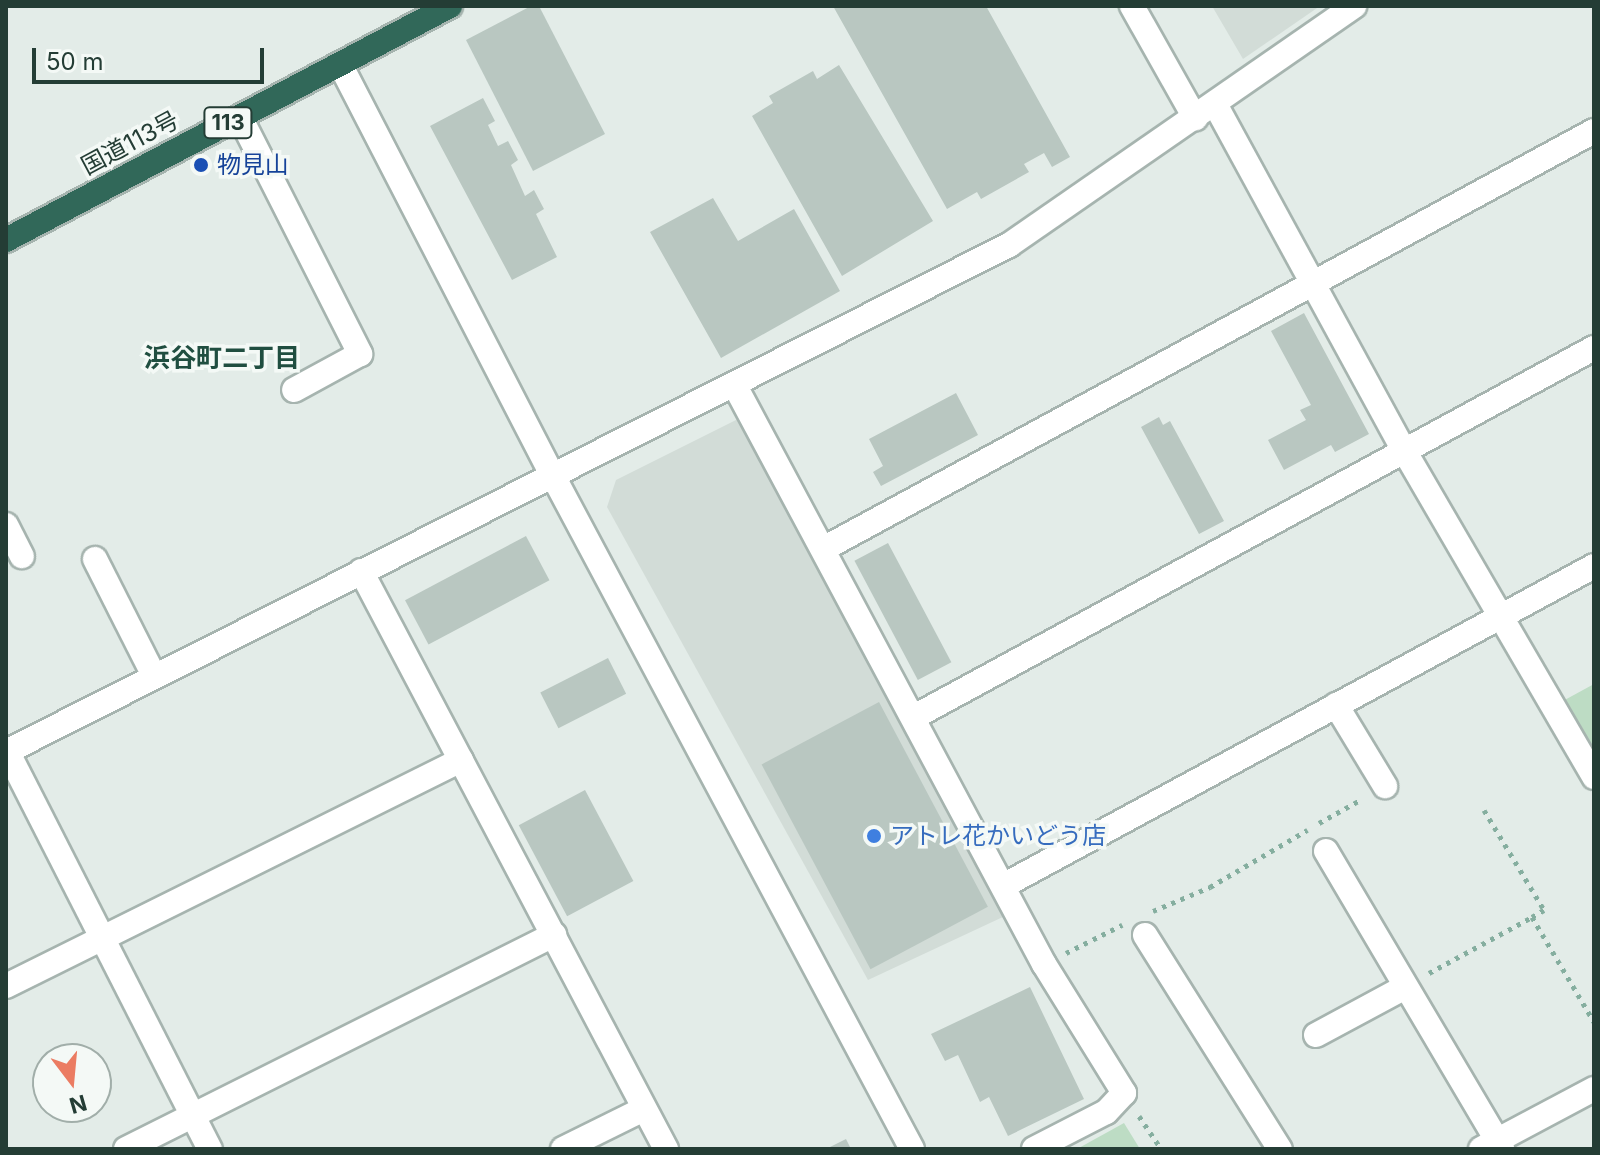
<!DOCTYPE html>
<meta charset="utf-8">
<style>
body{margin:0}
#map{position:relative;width:1600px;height:1155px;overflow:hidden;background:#e3ece8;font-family:Inter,"Noto Sans JP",sans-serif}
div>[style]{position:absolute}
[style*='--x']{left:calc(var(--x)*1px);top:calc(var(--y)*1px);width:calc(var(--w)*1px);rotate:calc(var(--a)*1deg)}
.built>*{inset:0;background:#d2dcd7}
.green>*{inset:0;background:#bddcc4}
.building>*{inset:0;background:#b9c7c1;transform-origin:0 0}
.path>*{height:5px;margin-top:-2.5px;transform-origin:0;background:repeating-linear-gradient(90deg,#85ae9f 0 4px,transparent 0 10px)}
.roads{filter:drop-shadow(2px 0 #a6b4af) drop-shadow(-2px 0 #a6b4af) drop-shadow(0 2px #a6b4af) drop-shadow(0 -2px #a6b4af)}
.minor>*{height:24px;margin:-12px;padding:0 12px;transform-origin:12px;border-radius:12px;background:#fff}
.highway>*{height:24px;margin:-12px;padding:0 12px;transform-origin:12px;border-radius:12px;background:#316859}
.dots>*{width:22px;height:22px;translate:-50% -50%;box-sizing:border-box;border:4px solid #f4f9f6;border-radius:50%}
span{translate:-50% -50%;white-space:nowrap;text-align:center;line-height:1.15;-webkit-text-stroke:7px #f4f9f6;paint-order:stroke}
.shield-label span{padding:2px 6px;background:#f4f9f6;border:2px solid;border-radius:6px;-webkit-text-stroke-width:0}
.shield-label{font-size:22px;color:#243d35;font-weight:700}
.street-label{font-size:24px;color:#243d35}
.transit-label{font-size:24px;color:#164399}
.left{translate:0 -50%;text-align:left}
.shop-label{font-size:24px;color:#366cbe}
.neighbourhood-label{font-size:26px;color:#204e40;font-weight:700}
.frame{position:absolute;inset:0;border:8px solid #243d35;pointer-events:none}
.north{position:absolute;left:32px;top:1043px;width:80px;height:80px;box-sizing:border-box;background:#f4f9f6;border:2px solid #a1aea9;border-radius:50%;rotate:164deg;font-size:22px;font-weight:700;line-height:32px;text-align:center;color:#243d35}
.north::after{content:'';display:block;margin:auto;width:28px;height:36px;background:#eb7c62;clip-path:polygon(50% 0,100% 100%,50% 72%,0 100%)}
.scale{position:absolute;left:32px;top:48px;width:232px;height:36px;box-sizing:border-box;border:4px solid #243d35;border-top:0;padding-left:10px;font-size:24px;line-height:28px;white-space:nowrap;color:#243d35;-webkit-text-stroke:6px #f4f9f6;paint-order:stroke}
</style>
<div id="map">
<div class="built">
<div style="clip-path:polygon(1212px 6px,1320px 6px,1243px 59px)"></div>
<div style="clip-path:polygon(738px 419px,1005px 916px,868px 980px,607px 507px,616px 480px)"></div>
</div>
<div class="green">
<div style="clip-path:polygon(1594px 684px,1594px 760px,1561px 702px)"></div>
<div style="clip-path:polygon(1124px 1123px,1140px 1149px,1077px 1149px)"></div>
</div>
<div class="building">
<div style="clip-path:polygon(531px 6px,539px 6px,605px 134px,533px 171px,466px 40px)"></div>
<div style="clip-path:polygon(833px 6px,986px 6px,1070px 157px,1052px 167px,1044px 153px,1024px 164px,1029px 172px,981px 199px,977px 192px,947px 209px)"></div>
<div style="clip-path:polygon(839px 65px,933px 221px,842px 276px,752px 116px,773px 103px,769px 96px,813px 71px,817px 79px)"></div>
<div style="clip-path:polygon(483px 98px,495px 121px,488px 125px,498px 146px,508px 141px,518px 160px,511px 165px,525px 196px,534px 190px,544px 209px,536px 214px,557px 257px,512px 280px,430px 126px)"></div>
<div style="clip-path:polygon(713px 198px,738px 241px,794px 209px,840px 291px,721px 358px,650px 232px)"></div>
<div style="clip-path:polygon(1304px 313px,1369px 434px,1335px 452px,1331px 445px,1284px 470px,1268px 440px,1306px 420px,1300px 410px,1311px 405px,1271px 331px)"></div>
<div style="clip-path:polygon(956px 393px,978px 435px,881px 486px,873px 472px,883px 466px,869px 439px)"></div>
<div style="clip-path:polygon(1159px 417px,1163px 425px,1170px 421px,1224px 521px,1199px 534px,1141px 427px)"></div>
<div style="left:526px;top:536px;width:50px;height:137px;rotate:62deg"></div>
<div style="left:888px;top:543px;width:135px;height:38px;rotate:62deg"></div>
<div style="left:608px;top:658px;width:40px;height:76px;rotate:63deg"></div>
<div style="left:879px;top:702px;width:232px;height:133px;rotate:62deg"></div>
<div style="left:585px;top:790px;width:103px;height:75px;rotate:62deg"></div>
<div style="clip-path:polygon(1030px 987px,1084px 1099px,1008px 1136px,989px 1097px,980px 1102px,958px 1055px,945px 1061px,931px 1034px)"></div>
<div style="clip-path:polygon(846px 1139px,851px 1149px,826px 1149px)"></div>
</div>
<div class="path">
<div style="--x:1484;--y:810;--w:117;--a:59"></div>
<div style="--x:1544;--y:910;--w:14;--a:150"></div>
<div style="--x:1319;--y:823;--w:49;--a:-29.2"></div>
<div style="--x:1153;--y:911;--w:62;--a:-22.8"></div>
<div style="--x:1210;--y:887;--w:113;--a:-30.4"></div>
<div style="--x:1066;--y:953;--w:63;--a:-26.6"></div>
<div style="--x:1429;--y:973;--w:117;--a:-28.5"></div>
<div style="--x:1532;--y:917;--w:122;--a:59.4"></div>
<div style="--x:1139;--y:1116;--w:40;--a:56"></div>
</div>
<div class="roads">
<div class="minor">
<div style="--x:1132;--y:6;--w:129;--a:60.6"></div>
<div style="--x:340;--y:64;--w:462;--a:62.7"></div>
<div style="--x:552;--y:474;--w:765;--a:61.93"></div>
<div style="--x:1215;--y:104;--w:396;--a:61.4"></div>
<div style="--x:1405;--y:452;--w:376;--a:59.8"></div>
<div style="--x:240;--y:117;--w:266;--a:63.1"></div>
<div style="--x:360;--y:354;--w:75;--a:151.4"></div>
<div style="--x:734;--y:384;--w:658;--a:61.88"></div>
<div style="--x:1044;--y:964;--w:152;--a:58.2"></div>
<div style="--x:1124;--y:1093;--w:26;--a:133"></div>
<div style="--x:1106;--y:1112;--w:81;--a:152.8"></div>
<div style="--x:6;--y:525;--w:35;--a:63"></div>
<div style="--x:825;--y:548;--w:875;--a:-28.47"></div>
<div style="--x:95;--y:559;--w:131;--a:63.2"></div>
<div style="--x:361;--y:571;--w:654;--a:62.18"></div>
<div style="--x:1336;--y:705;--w:95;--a:58.8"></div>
<div style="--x:914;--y:717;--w:774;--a:-28.49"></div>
<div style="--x:7;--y:751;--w:447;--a:63"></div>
<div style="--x:6;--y:752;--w:1124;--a:-26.82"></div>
<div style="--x:1009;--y:245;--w:420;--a:-34.7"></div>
<div style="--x:1326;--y:851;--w:346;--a:59.4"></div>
<div style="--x:1003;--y:886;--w:672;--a:-28.43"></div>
<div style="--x:1145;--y:935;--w:253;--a:57.8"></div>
<div style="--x:6;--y:986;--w:508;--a:-26.41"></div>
<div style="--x:1316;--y:1035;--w:101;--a:-28.3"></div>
<div style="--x:126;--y:1149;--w:479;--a:-26.6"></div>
<div style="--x:563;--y:1149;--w:90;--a:-26.3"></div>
<div style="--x:1481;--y:1149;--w:128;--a:-28"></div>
</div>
<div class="highway">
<div style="--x:6;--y:240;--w:502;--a:-27.79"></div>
</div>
</div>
<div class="dots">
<div style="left:201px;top:165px;background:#1a4fb4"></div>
<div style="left:874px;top:836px;background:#3f7fe0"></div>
</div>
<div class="shield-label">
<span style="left:228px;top:123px">113</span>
</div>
<div class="street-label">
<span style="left:130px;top:143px;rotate:-28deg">国道113号</span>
</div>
<div class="transit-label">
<span class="left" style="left:217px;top:165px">物見山</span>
</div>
<div class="shop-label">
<span class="left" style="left:890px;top:836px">アトレ花かいどう店</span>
</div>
<div class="neighbourhood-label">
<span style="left:222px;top:358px">浜谷町二丁目</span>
</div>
<div class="frame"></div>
<div class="north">N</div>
<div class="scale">50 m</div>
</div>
